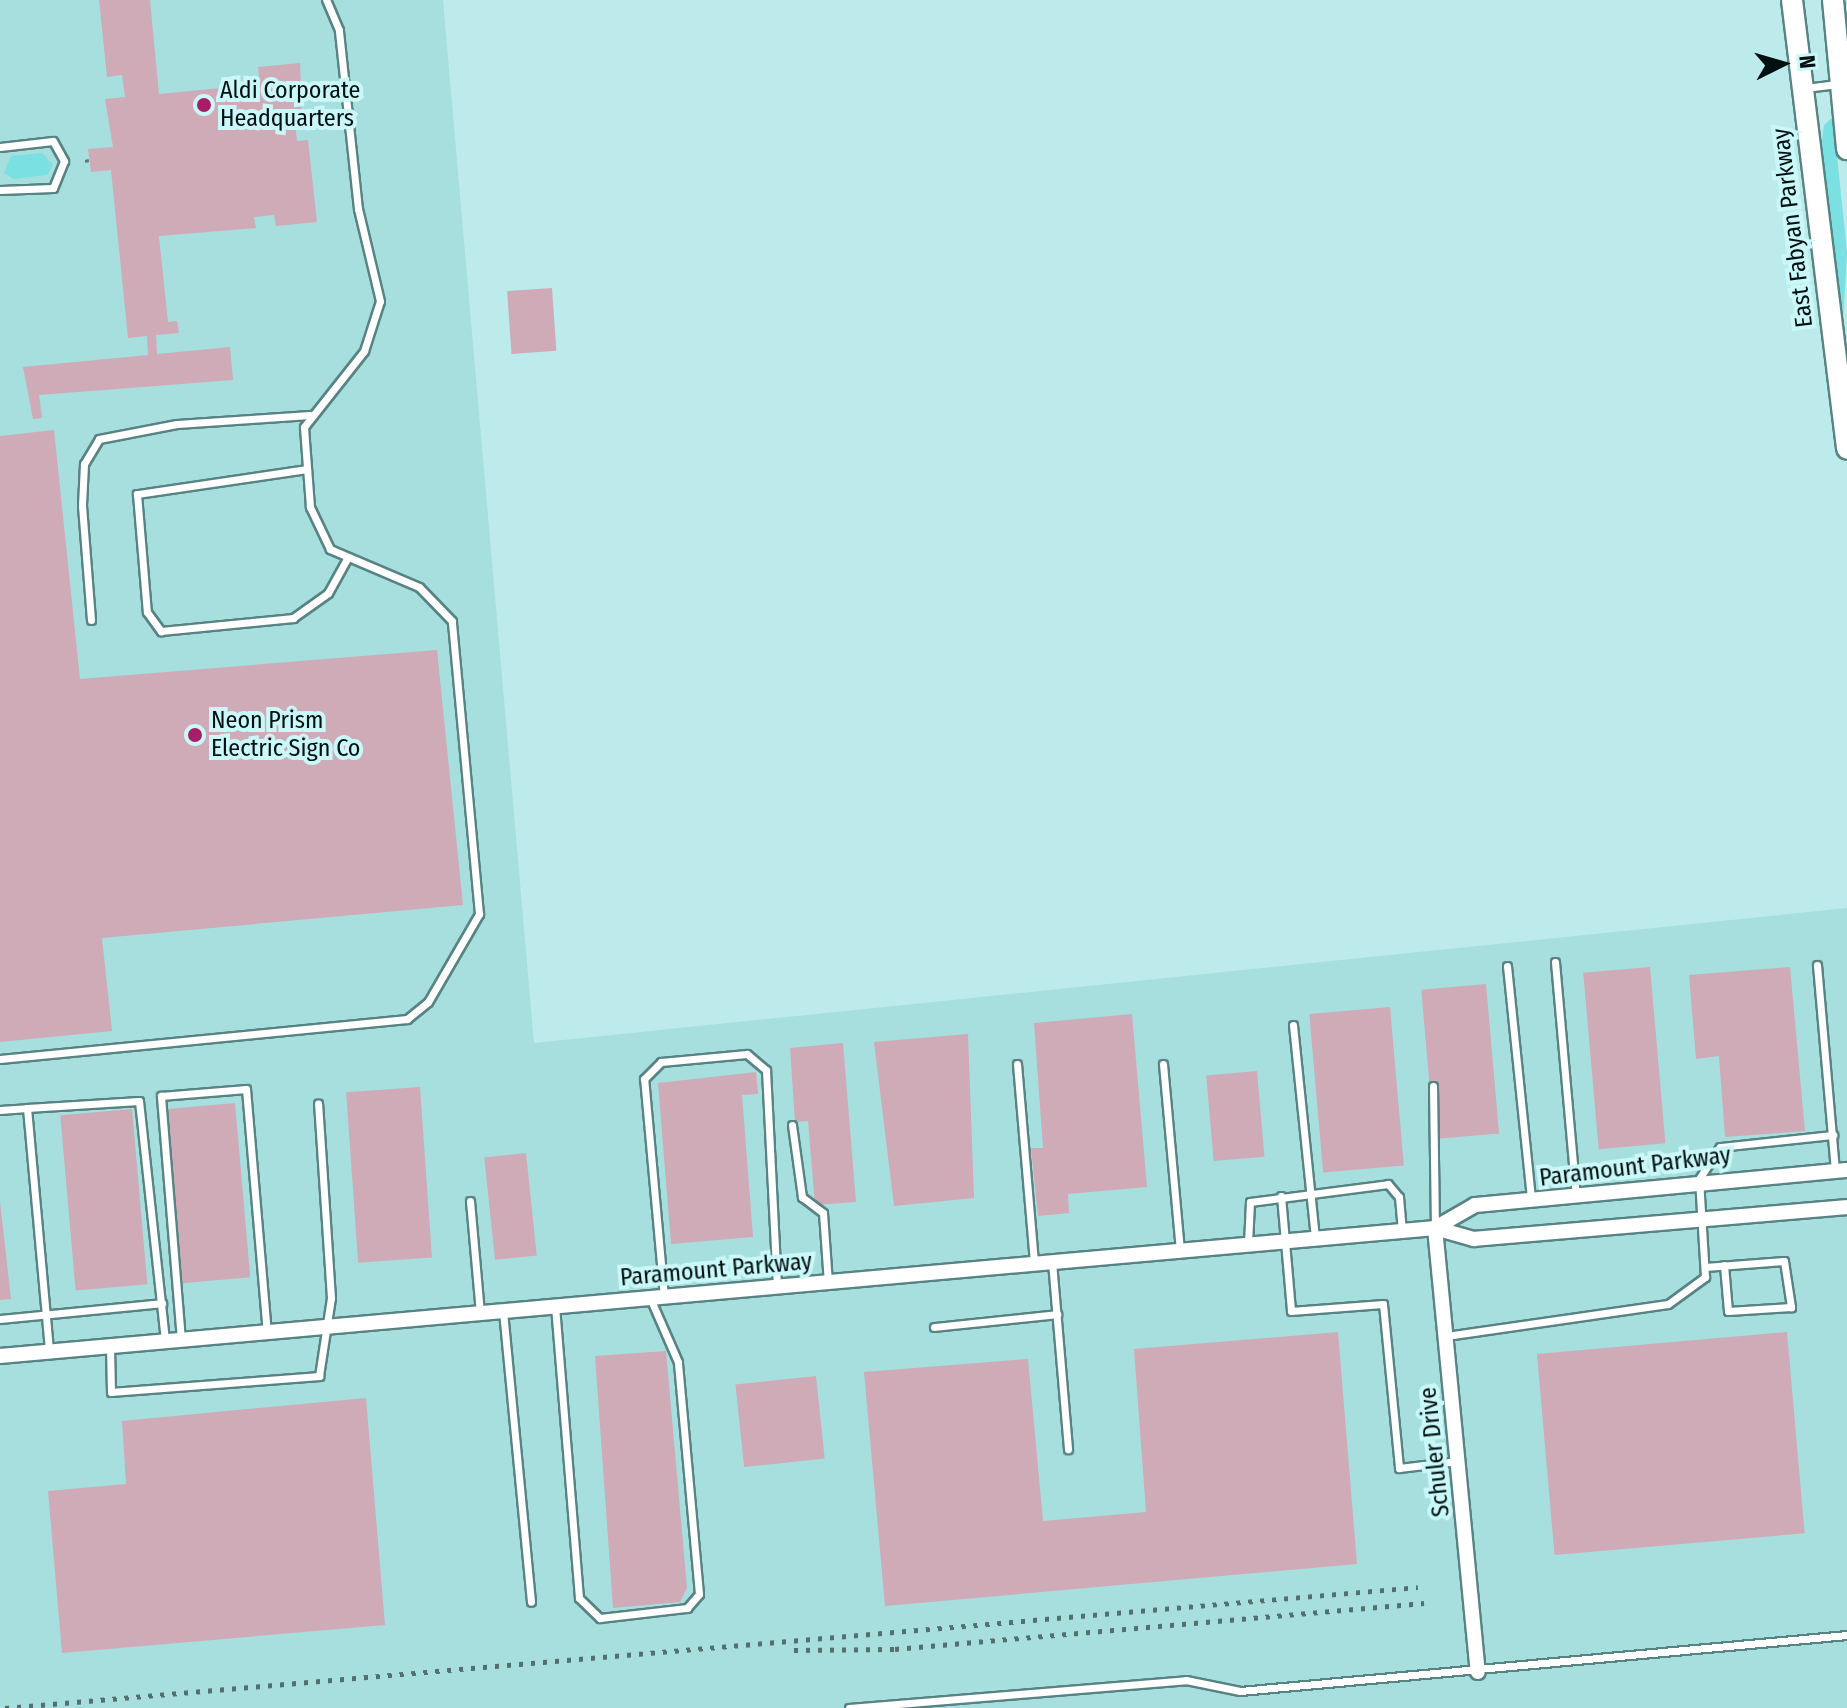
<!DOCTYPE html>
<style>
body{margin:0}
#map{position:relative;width:1847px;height:1708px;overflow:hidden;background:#bdebeb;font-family:"Fira Sans Condensed",sans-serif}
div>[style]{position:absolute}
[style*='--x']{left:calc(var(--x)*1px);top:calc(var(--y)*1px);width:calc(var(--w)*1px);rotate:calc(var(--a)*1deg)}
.built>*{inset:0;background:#a7dfdf}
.green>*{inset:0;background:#7ae0e1}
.building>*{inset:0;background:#cfaab7;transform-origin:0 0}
.path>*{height:3px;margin-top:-1.5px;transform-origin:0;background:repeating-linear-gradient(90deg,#5c7979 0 4px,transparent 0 8px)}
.roads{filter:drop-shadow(2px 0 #588383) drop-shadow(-2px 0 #588383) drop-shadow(0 2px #588383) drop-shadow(0 -2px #588383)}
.lane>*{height:7px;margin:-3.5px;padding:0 3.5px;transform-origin:3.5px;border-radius:3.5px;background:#fff}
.street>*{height:14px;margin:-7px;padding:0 7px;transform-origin:7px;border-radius:7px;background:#fff}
.secondary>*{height:20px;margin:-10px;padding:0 10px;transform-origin:10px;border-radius:10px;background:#fff}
.rail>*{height:5px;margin-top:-2.5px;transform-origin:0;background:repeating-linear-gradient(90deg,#536f6f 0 4px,transparent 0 12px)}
.dots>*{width:22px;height:22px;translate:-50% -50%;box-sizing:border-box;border:4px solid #caf8f8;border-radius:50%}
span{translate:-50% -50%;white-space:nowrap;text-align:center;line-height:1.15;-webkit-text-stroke:8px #caf8f8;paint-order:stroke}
.poi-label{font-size:24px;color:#021011}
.left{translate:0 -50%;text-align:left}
.street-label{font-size:24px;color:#021011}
.north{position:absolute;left:1743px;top:24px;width:80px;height:80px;-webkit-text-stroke:6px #caf8f8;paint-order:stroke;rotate:85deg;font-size:22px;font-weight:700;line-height:32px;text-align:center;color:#021011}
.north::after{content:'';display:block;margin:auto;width:28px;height:36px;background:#021011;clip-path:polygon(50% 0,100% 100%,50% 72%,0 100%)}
</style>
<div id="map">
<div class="built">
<div style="clip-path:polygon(0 0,443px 0,534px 1043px,1847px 908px,1847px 1708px,0 1708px)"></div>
</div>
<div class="green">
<div style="clip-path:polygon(1833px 117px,1847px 253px,1843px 320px,1821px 148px,1824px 125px)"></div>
<div style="clip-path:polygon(42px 153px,53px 165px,47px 175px,14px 179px,4px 173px,11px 156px)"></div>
</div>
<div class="building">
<div style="clip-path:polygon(99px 0,150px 0,159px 94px,260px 84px,258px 67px,300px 63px,302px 110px,322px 108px,323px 121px,295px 123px,297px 141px,308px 140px,317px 222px,276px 226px,274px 215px,254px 217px,256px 228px,159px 236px,168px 322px,177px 321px,179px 333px,156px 335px,157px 354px,230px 347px,233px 380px,39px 395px,42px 418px,33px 419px,23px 367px,148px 355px,147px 336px,128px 338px,111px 170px,91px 172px,88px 149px,113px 147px,105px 99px,125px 97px,122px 75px,107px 77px)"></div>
<div style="left:552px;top:288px;width:63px;height:45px;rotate:86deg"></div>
<div style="clip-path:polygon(54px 430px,80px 679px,437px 650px,463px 905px,102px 938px,112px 1031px,0 1042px,0 436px)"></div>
<div style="left:1650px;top:967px;width:177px;height:67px;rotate:85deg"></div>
<div style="clip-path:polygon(1790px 967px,1805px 1131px,1725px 1137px,1719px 1056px,1696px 1059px,1689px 975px)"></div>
<div style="left:1486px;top:984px;width:150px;height:65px;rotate:85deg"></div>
<div style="left:1390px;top:1007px;width:159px;height:81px;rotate:85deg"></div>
<div style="clip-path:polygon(1132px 1014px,1147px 1187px,1068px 1194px,1069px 1213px,1038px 1216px,1031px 1148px,1043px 1148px,1034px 1023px)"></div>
<div style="clip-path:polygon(968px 1034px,974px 1198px,894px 1206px,874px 1042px)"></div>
<div style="clip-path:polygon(843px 1043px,856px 1202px,815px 1205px,808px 1121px,795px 1122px,790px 1048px)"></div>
<div style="left:1257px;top:1071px;width:86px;height:51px;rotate:85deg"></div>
<div style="clip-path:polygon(756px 1072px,758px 1094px,742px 1095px,753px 1237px,671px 1244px,658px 1083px)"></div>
<div style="left:420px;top:1087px;width:171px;height:74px;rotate:86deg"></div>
<div style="left:235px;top:1103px;width:175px;height:68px;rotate:85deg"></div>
<div style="left:132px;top:1109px;width:176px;height:72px;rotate:85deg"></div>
<div style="left:526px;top:1153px;width:103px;height:42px;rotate:84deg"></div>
<div style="clip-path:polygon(0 1202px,11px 1299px,0 1300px)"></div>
<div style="clip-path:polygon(1338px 1332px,1357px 1564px,885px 1606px,864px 1372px,1028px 1359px,1043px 1521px,1146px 1512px,1134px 1349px)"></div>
<div style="left:1787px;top:1332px;width:202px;height:251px;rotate:85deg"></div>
<div style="clip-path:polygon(666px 1351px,687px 1588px,680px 1602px,613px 1608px,595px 1356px)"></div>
<div style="left:816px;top:1376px;width:83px;height:81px;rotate:84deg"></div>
<div style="clip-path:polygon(366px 1398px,385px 1625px,62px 1653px,48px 1491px,126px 1484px,122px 1421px)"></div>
</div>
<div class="path">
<div style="--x:85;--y:161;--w:4;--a:-14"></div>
</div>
<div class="roads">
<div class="lane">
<div style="--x:1805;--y:88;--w:35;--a:-7"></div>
<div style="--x:0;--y:147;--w:53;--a:-6.5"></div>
<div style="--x:53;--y:141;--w:23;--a:61"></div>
<div style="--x:64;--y:161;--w:29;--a:112"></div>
<div style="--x:53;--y:188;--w:53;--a:177.8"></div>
<div style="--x:307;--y:469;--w:172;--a:171.6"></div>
<div style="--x:137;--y:494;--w:118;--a:85.2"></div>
<div style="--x:147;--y:612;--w:24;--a:54"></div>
<div style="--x:161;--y:631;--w:133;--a:-5.6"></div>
<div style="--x:293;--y:618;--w:43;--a:-35.5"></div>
<div style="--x:328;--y:593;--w:38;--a:-61"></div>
<div style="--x:91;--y:620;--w:115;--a:-94.5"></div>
<div style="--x:82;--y:505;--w:41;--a:-87.2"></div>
<div style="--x:84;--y:464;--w:29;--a:-59"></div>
<div style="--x:99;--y:439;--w:79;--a:-10.9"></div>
<div style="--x:177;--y:424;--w:133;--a:-3.9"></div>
<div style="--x:1555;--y:962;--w:235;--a:84.9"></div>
<div style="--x:1817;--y:965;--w:206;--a:85"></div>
<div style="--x:1507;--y:966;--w:234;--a:84.1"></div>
<div style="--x:1293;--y:1025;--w:215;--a:84.1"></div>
<div style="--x:0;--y:1059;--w:409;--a:-5.6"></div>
<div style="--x:407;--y:1019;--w:27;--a:-39"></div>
<div style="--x:428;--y:1002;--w:102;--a:-59.9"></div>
<div style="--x:479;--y:914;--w:294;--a:-95.3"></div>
<div style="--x:452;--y:621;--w:47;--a:-134.1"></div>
<div style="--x:419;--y:587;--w:97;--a:-156.9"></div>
<div style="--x:330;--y:549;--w:47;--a:-115.5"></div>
<div style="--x:310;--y:507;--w:80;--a:-94.3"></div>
<div style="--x:304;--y:427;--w:97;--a:-51.7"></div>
<div style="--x:364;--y:351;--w:52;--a:-72.3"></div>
<div style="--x:380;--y:301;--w:95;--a:-103.4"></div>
<div style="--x:358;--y:209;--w:180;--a:-96.1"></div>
<div style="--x:339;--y:30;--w:33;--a:-113"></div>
<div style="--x:1017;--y:1064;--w:201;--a:85.1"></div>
<div style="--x:1163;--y:1064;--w:188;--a:84.8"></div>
<div style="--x:1433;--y:1086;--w:142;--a:89.2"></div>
<div style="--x:27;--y:1108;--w:112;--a:-3.6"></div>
<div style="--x:139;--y:1101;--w:242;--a:83.8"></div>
<div style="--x:0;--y:1110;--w:27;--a:-4"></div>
<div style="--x:27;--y:1108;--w:245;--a:84.8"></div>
<div style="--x:792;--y:1125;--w:73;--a:82.1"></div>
<div style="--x:802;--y:1197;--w:26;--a:37"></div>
<div style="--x:823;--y:1213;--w:69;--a:85.9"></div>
<div style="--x:1281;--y:1196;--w:115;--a:85"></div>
<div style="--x:1291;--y:1311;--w:92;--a:-4.4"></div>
<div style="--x:1383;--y:1304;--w:165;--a:84.4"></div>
<div style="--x:1399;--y:1468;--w:59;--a:-6.8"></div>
<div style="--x:470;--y:1201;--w:112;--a:84.9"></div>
<div style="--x:1248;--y:1244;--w:42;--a:-87.3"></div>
<div style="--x:1250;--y:1202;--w:139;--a:-7.4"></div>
<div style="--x:1388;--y:1184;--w:17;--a:50"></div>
<div style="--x:1399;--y:1197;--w:34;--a:85"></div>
<div style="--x:1052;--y:1262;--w:188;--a:85.1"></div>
<div style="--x:1705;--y:1267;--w:79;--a:-4.3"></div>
<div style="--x:1784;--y:1261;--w:47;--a:81.3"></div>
<div style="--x:1791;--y:1307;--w:63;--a:176.4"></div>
<div style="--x:1728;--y:1311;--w:46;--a:-95"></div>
<div style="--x:664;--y:1297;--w:219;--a:-95.2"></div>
<div style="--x:644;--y:1079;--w:24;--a:-45"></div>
<div style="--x:661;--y:1062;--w:86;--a:-5.3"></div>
<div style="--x:747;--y:1054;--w:25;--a:40"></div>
<div style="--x:766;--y:1070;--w:217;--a:87.1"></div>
<div style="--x:555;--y:1306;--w:293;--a:85.3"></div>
<div style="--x:579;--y:1598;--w:29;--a:44"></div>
<div style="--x:600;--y:1618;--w:88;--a:-6.6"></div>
<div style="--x:687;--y:1608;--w:18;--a:-49"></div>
<div style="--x:699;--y:1594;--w:233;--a:-95.2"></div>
<div style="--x:678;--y:1362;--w:70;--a:-113.6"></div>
<div style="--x:503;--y:1311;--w:292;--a:84.5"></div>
<div style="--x:0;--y:1319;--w:163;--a:-5.6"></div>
<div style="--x:934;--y:1327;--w:124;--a:-6"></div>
<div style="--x:1446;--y:1336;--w:224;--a:-8.2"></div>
<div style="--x:1668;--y:1304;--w:46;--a:-36.1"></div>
<div style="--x:1705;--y:1277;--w:98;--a:-93.5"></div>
<div style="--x:1699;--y:1179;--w:38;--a:-57"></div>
<div style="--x:1720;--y:1147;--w:114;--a:-6.1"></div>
<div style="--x:181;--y:1340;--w:245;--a:-94.7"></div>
<div style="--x:161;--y:1096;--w:85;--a:-4.7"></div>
<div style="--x:246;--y:1089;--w:244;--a:85.1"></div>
<div style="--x:110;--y:1347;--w:45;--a:88.7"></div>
<div style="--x:111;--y:1392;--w:209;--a:-4.4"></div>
<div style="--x:319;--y:1376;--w:79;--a:-81.3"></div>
<div style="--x:331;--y:1298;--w:195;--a:-93.8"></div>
<div style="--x:849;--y:1708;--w:338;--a:-4.7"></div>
<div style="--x:1186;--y:1680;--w:55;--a:11.5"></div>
<div style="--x:1240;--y:1691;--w:610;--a:-5.27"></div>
</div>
<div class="street">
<div style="--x:1435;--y:1228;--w:446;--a:84.5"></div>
<div style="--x:1435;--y:1228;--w:46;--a:-29.9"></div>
<div style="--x:1475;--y:1205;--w:374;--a:-5.4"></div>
<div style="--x:0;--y:1356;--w:1441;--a:-5.1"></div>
<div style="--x:1435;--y:1228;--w:41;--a:15.8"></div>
<div style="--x:1474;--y:1239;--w:374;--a:-4.9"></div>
</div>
<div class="secondary">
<div style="--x:1792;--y:0;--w:452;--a:83"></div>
<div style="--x:1833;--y:0;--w:150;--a:84.6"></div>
</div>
</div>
<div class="rail">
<div style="--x:794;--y:1650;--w:101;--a:-0.6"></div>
<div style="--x:895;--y:1649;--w:531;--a:-4.97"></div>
<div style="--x:5;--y:1708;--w:1418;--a:-4.89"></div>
</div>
<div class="dots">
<div style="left:204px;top:105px;background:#a71e66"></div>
<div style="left:195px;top:735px;background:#a71e66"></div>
</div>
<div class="poi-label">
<span class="left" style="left:220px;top:105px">Aldi Corporate<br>Headquarters</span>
<span class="left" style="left:211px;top:735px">Neon Prism<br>Electric Sign Co</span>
</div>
<div class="street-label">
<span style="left:1793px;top:228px;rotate:-97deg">East Fabyan Parkway</span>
<span style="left:1635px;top:1167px;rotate:-7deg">Paramount Parkway</span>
<span style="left:716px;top:1270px;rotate:-5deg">Paramount Parkway</span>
<span style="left:1435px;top:1452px;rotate:-96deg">Schuler Drive</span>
</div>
<div class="north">N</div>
</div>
